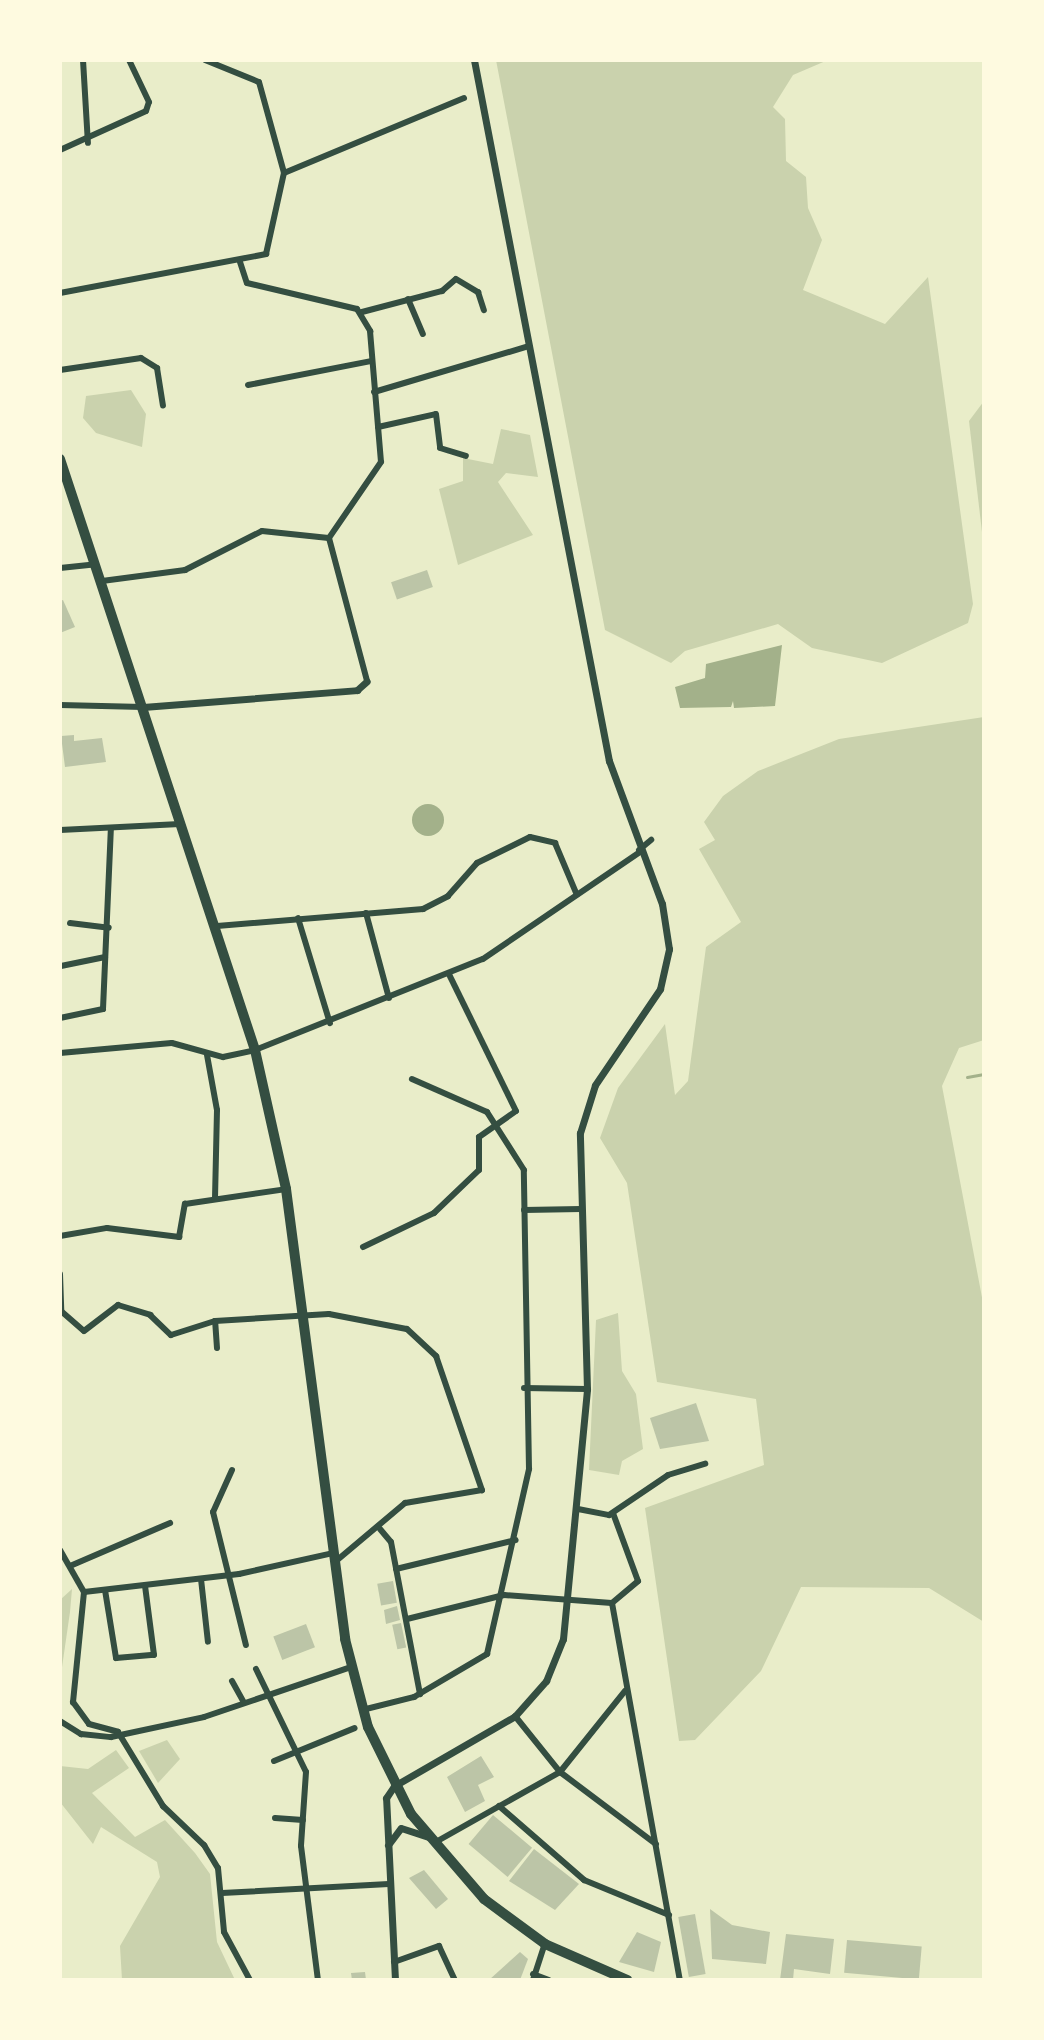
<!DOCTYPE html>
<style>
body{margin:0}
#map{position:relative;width:1044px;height:2040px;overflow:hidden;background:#e9edc9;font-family:"DM Sans",sans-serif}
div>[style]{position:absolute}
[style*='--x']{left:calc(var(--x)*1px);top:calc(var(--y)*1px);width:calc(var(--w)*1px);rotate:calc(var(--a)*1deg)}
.green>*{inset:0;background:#cad2ad}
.water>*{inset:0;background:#a3b18a}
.round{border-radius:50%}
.stream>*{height:3px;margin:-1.5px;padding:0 1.5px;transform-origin:1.5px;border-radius:1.5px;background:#a3b18a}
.building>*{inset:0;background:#bcc5a7;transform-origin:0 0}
.minor>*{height:6px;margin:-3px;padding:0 3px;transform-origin:3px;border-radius:3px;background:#344e41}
.tertiary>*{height:7px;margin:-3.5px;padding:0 3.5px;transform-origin:3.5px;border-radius:3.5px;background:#344e41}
.trunk>*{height:10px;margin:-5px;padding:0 5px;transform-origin:5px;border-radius:5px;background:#344e41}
span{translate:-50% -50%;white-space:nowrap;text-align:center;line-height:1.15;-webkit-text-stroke:8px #fefae0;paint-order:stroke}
.frame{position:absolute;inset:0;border:62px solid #fefae0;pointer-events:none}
</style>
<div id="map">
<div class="green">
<div style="clip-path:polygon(496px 60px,828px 60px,793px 75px,773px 107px,785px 119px,786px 161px,806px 177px,808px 208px,822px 240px,803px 290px,885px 324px,928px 277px,973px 604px,968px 623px,882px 663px,812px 648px,778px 624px,685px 651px,671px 663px,605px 630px)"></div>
<div style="clip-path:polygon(131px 390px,146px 414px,142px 447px,96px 433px,83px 418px,86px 396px)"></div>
<div style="clip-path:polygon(984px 401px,984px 549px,969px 421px)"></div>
<div style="clip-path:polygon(501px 429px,530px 435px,538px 477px,506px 473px,498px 482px,533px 535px,458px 565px,439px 489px,463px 481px,463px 458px,493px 464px)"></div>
<div style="clip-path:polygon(984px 717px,984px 1040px,959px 1048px,942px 1086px,984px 1308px,984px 1622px,929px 1588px,801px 1587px,761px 1671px,695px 1740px,679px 1741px,645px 1508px,764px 1465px,756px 1399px,657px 1382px,627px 1183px,600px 1138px,618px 1088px,665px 1024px,675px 1095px,688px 1081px,706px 947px,741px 922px,699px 849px,715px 840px,704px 822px,723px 796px,758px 771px,839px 739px)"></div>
<div style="clip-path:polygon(618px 1313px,622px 1371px,636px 1394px,643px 1449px,622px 1461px,619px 1475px,589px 1470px,596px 1320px)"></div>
<div style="clip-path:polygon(72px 1589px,70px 1612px,60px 1681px,60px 1600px)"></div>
<div style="clip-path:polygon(167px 1740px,180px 1759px,158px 1783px,139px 1751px)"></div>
<div style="clip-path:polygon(116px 1750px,129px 1768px,92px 1793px,135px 1837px,165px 1820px,195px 1853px,210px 1874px,217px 1942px,235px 1980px,122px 1980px,120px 1946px,160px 1877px,157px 1862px,101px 1827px,93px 1844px,60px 1802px,60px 1766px,88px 1769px)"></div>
</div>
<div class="water">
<div style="clip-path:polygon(782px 645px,775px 706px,734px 708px,733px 701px,731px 707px,680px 708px,675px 687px,705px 678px,706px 664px)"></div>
<div class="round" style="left:412px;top:804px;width:32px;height:32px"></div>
</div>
<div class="stream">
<div style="--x:967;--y:1077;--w:17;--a:-10"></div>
</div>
<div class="building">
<div style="left:427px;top:570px;width:18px;height:38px;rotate:71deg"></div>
<div style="clip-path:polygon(63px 600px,75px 627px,60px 633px,60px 601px)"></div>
<div style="clip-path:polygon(74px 735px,74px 741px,102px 738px,106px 762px,65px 767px,61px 736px)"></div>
<div style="clip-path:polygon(696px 1403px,709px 1441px,660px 1449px,650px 1418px)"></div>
<div style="left:393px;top:1581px;width:22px;height:16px;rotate:80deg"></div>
<div style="clip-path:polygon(397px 1606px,400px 1620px,386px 1624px,384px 1610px)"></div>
<div style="left:401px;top:1623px;width:25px;height:9px;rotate:78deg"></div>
<div style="left:306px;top:1624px;width:25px;height:35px;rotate:69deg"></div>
<div style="clip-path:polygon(481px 1756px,494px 1777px,478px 1785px,485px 1801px,465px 1812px,447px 1777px)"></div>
<div style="left:493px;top:1815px;width:51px;height:38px;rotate:40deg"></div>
<div style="clip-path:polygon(534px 1849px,579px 1884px,555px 1910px,509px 1881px)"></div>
<div style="clip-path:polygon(424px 1870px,448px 1899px,436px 1909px,409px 1878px)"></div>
<div style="clip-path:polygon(710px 1909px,732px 1925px,770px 1932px,766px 1964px,712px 1959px)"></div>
<div style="left:695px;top:1914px;width:61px;height:17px;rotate:80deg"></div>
<div style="clip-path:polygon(637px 1932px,661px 1942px,654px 1972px,619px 1962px)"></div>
<div style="clip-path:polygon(786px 1934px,834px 1939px,830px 1974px,794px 1969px,793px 1980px,780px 1980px)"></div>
<div style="left:847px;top:1940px;width:75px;height:33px;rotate:5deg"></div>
<div style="clip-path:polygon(520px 1952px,528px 1959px,520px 1980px,489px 1980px)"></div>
<div style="clip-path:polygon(365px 1972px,366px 1980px,352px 1980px,351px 1973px)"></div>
</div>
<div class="minor">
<div style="--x:83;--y:60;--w:83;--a:86.6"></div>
<div style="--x:205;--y:60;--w:58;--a:22.2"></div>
<div style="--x:259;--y:82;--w:94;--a:74.6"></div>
<div style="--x:60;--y:150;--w:94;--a:-24.4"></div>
<div style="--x:146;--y:111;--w:9;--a:-72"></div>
<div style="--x:149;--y:102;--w:47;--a:-115.5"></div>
<div style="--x:240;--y:262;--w:22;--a:72"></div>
<div style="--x:247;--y:283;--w:113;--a:13.3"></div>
<div style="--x:357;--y:309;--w:26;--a:59"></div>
<div style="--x:370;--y:331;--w:131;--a:85.2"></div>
<div style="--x:381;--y:462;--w:92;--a:124.4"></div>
<div style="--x:329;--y:538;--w:148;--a:75.1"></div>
<div style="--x:60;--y:293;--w:210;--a:-10.7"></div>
<div style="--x:266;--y:254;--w:83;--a:-77.5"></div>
<div style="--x:284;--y:173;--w:195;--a:-22.6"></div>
<div style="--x:408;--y:299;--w:38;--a:67"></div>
<div style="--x:362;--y:312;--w:83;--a:-14.7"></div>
<div style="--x:442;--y:291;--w:18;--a:-41"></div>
<div style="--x:456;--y:279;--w:26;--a:31"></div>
<div style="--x:478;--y:292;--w:19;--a:72"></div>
<div style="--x:60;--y:370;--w:82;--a:-8.4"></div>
<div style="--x:141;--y:358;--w:19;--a:32"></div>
<div style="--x:157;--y:368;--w:38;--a:81"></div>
<div style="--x:248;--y:385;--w:125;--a:-11"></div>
<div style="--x:374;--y:392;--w:162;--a:-16.5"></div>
<div style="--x:378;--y:427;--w:59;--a:-12.6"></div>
<div style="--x:436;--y:414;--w:34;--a:83"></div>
<div style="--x:440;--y:448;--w:27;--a:17"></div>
<div style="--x:60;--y:568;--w:36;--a:-6"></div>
<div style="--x:102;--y:581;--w:84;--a:-7.5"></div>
<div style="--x:185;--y:570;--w:86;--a:-26.9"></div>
<div style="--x:262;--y:531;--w:67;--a:6"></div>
<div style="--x:60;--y:705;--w:83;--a:1.4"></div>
<div style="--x:60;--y:830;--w:120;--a:-2.9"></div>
<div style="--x:639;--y:850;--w:16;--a:-40"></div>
<div style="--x:366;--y:913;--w:88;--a:74.9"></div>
<div style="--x:298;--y:918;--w:110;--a:73.1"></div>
<div style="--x:70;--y:923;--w:39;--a:7"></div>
<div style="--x:217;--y:926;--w:207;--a:-4.7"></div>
<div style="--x:423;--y:909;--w:28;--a:-27"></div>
<div style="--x:448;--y:896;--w:44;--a:-48.7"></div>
<div style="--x:477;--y:863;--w:59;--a:-26.1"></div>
<div style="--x:530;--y:837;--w:26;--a:13"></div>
<div style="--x:555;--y:843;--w:56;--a:67.1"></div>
<div style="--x:61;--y:966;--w:45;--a:-11.6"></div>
<div style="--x:60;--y:1018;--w:44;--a:-11.8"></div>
<div style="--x:103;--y:1009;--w:180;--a:-87.5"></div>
<div style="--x:60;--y:1053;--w:112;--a:-5.1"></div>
<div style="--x:172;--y:1043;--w:53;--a:15.4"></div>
<div style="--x:223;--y:1057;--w:33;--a:-12"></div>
<div style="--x:255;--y:1050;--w:245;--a:-21.8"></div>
<div style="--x:483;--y:959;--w:190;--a:-34.3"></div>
<div style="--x:207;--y:1055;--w:56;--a:79.7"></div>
<div style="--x:217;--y:1110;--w:88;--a:91.3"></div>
<div style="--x:524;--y:1210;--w:57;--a:-1"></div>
<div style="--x:60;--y:1236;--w:48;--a:-9.7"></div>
<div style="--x:107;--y:1228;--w:73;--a:7.1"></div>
<div style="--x:179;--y:1237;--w:34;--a:-80"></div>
<div style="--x:185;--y:1204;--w:102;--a:-8.4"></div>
<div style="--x:363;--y:1247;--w:79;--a:-25.6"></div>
<div style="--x:434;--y:1213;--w:62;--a:-43.7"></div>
<div style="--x:479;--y:1170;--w:33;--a:-90"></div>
<div style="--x:479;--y:1137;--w:45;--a:-35.1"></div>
<div style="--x:516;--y:1111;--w:153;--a:-116.1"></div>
<div style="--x:60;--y:1274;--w:37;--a:88"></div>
<div style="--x:61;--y:1311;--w:30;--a:41"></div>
<div style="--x:84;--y:1331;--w:43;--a:-37.4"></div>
<div style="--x:118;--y:1305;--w:34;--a:17"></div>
<div style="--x:150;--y:1315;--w:29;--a:44"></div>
<div style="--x:171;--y:1335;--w:46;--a:-17.7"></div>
<div style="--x:217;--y:1348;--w:27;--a:-94"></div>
<div style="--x:215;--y:1321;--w:114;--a:-3.5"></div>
<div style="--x:329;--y:1314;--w:79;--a:10.9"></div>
<div style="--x:407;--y:1329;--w:40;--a:43"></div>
<div style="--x:436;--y:1356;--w:142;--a:71.1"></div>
<div style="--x:482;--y:1490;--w:78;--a:170.4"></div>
<div style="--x:405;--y:1503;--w:92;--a:139.9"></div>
<div style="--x:524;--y:1388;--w:63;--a:0.9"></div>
<div style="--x:232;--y:1470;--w:46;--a:114.3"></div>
<div style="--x:213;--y:1512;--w:137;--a:76.1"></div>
<div style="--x:578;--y:1509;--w:32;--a:11"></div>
<div style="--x:609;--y:1515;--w:71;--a:-34.1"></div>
<div style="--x:668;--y:1475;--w:39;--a:-17"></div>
<div style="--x:380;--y:1529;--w:17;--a:50"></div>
<div style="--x:391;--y:1542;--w:155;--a:79.2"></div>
<div style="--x:60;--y:1550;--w:48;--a:60.3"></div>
<div style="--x:84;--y:1592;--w:111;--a:95.7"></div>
<div style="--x:73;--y:1702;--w:27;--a:54"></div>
<div style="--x:89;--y:1724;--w:30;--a:15"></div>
<div style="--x:118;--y:1732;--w:87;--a:58.7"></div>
<div style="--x:163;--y:1806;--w:57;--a:43.6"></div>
<div style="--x:204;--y:1845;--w:27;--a:59"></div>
<div style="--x:218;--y:1868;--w:64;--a:84.6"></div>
<div style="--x:224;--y:1932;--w:55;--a:61.6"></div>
<div style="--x:70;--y:1566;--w:109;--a:-23.3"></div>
<div style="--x:396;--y:1569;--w:123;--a:-13.6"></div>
<div style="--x:201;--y:1579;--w:63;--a:83.7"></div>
<div style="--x:105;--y:1590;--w:69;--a:80.8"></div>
<div style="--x:116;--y:1658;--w:38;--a:-5"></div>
<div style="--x:154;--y:1655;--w:70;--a:-97.4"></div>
<div style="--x:84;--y:1592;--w:156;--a:-6.6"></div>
<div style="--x:239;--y:1574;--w:96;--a:-12.6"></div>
<div style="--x:612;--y:1603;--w:34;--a:-40"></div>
<div style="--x:638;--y:1581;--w:72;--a:-110.2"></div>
<div style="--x:407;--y:1619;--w:100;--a:-13.9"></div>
<div style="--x:504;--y:1595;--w:108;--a:4.2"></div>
<div style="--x:612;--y:1603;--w:383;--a:79.8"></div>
<div style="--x:256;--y:1669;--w:114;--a:64.1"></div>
<div style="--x:306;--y:1772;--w:74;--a:93.9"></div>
<div style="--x:301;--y:1846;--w:135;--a:82.8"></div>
<div style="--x:232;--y:1681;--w:23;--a:61"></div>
<div style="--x:362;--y:1710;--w:54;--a:-14"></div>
<div style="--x:414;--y:1697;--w:85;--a:-30.5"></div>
<div style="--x:487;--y:1654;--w:190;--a:-77.2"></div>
<div style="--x:529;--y:1469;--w:299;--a:-91"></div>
<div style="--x:524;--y:1170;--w:69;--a:-122.5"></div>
<div style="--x:487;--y:1112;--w:82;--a:-156.3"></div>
<div style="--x:515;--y:1716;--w:72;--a:51.2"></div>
<div style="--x:560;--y:1772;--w:120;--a:36.9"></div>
<div style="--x:60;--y:1721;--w:25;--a:32"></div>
<div style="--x:81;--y:1734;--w:30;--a:6"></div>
<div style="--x:111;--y:1737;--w:95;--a:-12.1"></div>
<div style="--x:204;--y:1717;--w:155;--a:-18.8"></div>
<div style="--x:274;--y:1761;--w:87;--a:-22.2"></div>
<div style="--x:499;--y:1806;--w:113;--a:41"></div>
<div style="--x:584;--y:1880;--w:92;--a:22.4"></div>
<div style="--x:275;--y:1818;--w:28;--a:4"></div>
<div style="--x:434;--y:1843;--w:145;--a:-29.4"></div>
<div style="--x:560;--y:1772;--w:104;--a:-51.3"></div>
<div style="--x:222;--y:1893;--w:167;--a:-3.1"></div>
<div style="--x:394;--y:1962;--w:48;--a:-19.6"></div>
<div style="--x:439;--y:1946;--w:38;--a:65"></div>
<div style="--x:533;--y:1974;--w:17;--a:21"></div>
<div style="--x:533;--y:1980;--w:38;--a:-72"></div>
</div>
<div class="tertiary">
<div style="--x:143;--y:707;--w:215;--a:-4.5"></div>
<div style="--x:357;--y:690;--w:13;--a:-42"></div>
<div style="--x:388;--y:1845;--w:21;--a:-53"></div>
<div style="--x:401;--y:1828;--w:28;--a:18"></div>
<div style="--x:395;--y:1980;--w:182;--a:-92.8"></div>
<div style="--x:386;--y:1798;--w:14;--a:-56"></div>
<div style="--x:394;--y:1786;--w:140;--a:-30"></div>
<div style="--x:515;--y:1716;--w:47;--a:-48.5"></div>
<div style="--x:546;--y:1681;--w:45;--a:-68"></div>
<div style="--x:563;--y:1639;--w:251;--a:-84.5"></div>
<div style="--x:587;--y:1389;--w:256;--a:-91.6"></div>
<div style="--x:580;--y:1133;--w:50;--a:-72.6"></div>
<div style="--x:595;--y:1085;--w:116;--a:-55.9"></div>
<div style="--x:660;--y:989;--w:41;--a:-77.3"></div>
<div style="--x:669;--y:949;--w:46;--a:-98.8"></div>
<div style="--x:662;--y:904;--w:153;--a:-110.3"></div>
<div style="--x:609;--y:761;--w:714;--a:-100.9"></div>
</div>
<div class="trunk">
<div style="--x:60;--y:459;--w:622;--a:71.74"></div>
<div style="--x:255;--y:1050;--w:142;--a:77.4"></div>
<div style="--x:286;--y:1189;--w:454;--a:82.5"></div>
<div style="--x:345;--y:1639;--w:91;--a:75.4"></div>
<div style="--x:368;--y:1727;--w:97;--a:63.7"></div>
<div style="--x:411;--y:1814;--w:112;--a:49.3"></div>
<div style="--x:484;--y:1899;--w:76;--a:36.4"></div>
<div style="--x:545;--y:1944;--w:90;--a:23.7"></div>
</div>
<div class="frame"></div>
</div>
